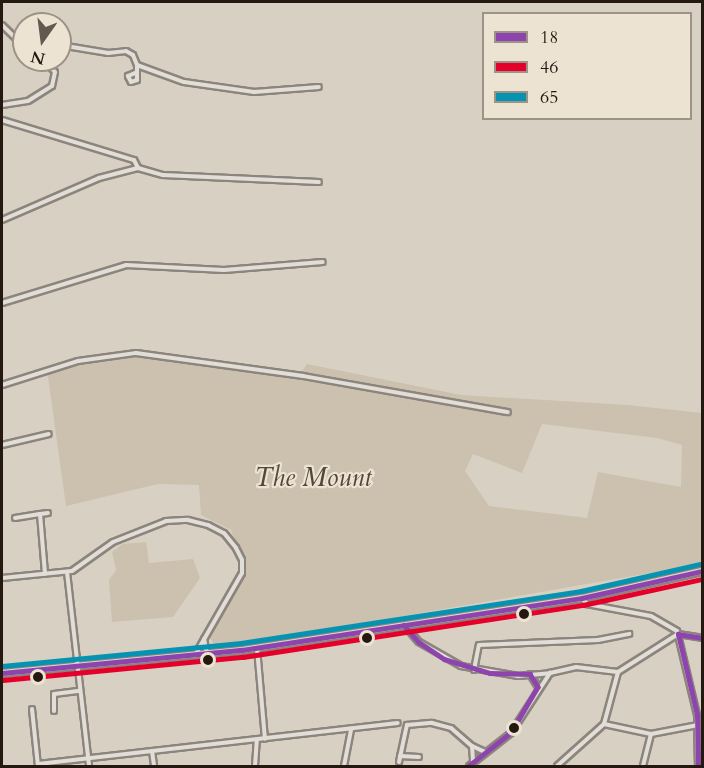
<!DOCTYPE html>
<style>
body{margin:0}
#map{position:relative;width:704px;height:768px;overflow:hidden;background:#d8d1c3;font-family:Cardo,serif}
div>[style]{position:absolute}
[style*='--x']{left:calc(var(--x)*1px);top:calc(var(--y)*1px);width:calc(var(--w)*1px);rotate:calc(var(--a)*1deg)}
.green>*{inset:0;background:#cbc1ae}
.roads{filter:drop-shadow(2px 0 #8b857d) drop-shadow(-2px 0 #8b857d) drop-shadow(0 2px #8b857d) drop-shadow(0 -2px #8b857d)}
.street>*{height:4px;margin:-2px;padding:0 2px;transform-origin:2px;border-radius:2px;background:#e2ded7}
.primary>*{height:6px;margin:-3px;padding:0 3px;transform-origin:3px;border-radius:3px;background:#ddd9d0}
.bus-1>*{height:4.5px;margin:-2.25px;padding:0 2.25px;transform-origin:2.25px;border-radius:2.25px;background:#8e44ad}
.bus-2>*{height:4.5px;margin:-2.25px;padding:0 2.25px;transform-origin:2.25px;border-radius:2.25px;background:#e4002b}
.bus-3>*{height:4.5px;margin:-2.25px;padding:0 2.25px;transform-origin:2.25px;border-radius:2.25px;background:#0693b2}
.dots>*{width:16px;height:16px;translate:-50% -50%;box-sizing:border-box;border:3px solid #ece3d2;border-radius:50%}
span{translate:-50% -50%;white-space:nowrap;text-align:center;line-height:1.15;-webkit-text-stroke:4.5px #ece3d2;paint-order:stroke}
.park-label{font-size:26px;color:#54473b;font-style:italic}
.frame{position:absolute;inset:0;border:3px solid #251811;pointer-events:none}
.legend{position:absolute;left:482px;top:12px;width:210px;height:108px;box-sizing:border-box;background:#ece3d2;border:2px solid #9c9285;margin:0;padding:8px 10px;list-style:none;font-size:18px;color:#251811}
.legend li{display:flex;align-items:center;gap:12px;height:30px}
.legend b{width:30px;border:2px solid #9c9285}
.north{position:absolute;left:12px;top:12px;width:60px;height:60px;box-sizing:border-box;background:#ece3d2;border:2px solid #9c9285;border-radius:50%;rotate:194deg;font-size:16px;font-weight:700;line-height:24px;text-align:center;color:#251811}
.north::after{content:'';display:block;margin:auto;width:21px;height:27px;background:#64594f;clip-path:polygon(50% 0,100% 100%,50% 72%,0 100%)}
</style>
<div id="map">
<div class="green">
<div style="clip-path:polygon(evenodd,113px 356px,159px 357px,298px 377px,307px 364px,461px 395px,628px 405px,702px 413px,702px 564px,398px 617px,398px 625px,241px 647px,217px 647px,209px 637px,239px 582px,242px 560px,231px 530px,201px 515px,199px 485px,158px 484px,66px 506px,47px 370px,113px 356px,542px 424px,657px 438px,682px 445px,681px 487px,598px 472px,587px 518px,489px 506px,465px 471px,473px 454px,522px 473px,542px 424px)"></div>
<div style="clip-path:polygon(146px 542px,149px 563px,193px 559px,200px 578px,173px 617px,112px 622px,109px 580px,116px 570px,112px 552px,122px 544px)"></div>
</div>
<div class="roads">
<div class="street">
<div style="--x:2;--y:25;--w:30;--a:44"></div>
<div style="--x:60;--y:45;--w:49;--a:9.5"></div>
<div style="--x:108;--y:53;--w:18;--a:-6"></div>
<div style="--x:126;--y:51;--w:8;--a:30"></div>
<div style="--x:133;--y:55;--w:11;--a:68"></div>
<div style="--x:137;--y:65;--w:15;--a:90"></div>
<div style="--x:137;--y:80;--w:6;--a:162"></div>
<div style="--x:131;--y:82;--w:7;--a:-117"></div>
<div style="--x:128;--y:76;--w:8;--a:-23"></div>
<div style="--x:137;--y:65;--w:50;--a:19.9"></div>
<div style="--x:184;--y:82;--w:71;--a:8.1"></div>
<div style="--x:254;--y:92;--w:65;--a:-4.4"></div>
<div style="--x:2;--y:105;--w:26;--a:-9"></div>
<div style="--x:28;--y:101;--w:28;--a:-32"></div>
<div style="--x:52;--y:86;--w:14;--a:-78"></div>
<div style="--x:55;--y:72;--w:16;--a:-133"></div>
<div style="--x:2;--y:120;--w:138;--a:16.9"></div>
<div style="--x:134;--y:160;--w:9;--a:63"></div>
<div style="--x:138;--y:168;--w:26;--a:16"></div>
<div style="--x:163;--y:175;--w:156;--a:2.6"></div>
<div style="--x:2;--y:220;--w:106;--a:-23.4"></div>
<div style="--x:99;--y:178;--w:40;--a:-14.4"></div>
<div style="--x:2;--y:303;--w:130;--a:-17"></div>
<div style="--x:126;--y:265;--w:98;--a:2.9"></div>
<div style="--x:224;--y:270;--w:99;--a:-4.6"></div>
<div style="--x:2;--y:385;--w:80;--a:-17.5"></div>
<div style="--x:78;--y:361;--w:59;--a:-7.9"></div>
<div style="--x:136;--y:353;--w:169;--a:7.8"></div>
<div style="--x:303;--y:376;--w:208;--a:10"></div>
<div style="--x:2;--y:445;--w:48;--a:-13.2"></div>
<div style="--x:40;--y:514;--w:8;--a:-7"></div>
<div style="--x:15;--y:518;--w:25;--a:-9"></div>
<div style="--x:40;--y:514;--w:60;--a:85.2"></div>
<div style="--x:67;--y:572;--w:195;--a:83.5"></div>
<div style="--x:2;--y:578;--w:70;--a:-5.7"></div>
<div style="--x:72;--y:571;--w:50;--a:-35.3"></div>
<div style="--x:113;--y:542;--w:57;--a:-21.6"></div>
<div style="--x:166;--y:521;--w:22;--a:-3"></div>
<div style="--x:188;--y:520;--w:21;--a:14"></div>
<div style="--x:208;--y:525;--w:18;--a:27"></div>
<div style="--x:224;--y:533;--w:19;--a:51"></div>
<div style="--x:236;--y:548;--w:13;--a:63"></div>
<div style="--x:242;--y:560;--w:13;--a:90"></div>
<div style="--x:242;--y:573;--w:95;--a:119.8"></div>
<div style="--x:582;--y:598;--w:8;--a:50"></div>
<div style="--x:587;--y:604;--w:65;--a:10.6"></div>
<div style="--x:651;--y:616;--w:30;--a:30"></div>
<div style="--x:677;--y:631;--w:86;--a:76.6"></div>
<div style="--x:697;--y:715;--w:51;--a:88.9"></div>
<div style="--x:405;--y:626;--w:21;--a:49"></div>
<div style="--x:419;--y:642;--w:48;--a:29.7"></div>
<div style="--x:461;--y:666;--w:58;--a:10"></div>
<div style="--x:518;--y:676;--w:32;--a:-5"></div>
<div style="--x:204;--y:639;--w:15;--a:79"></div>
<div style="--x:257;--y:648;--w:91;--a:85"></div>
<div style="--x:474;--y:670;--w:25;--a:-79"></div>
<div style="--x:479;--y:645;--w:119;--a:-2.4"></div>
<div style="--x:598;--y:640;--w:32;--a:-11"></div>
<div style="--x:530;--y:674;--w:15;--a:58"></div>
<div style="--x:32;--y:709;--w:57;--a:84"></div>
<div style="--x:54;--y:711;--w:17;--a:-90"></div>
<div style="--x:54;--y:694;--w:26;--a:-7"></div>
<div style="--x:604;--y:724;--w:48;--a:12"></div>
<div style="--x:651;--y:734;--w:48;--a:-10.8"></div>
<div style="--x:472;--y:746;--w:16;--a:86"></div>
<div style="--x:152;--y:751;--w:15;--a:82"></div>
<div style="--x:400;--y:756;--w:19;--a:3"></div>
<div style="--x:399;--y:762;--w:38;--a:-78"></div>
<div style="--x:407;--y:725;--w:25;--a:-5"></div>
<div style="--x:432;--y:723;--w:20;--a:15"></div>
<div style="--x:451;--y:728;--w:28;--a:41"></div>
<div style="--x:472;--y:746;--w:14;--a:25"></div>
<div style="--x:38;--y:764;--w:362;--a:-6.5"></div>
<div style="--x:255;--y:766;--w:26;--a:-86"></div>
<div style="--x:344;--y:766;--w:38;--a:-79"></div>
<div style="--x:469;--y:766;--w:53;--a:-38.2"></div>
<div style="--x:511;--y:733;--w:72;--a:-57"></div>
<div style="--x:550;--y:673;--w:27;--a:-13"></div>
<div style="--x:576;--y:667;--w:42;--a:6.8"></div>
<div style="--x:618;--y:672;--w:71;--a:-32.3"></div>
<div style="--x:678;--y:634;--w:24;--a:9"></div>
<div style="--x:557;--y:766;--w:63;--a:-41.8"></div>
<div style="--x:604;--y:724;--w:54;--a:-74.9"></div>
<div style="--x:643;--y:766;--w:33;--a:-76"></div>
</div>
<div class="primary">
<div style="--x:2;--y:673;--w:241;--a:-5.5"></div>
<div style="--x:242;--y:650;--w:344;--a:-8.7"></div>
<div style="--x:582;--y:598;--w:123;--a:-12.7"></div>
</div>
</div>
<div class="bus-1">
<div style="--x:404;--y:625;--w:23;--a:49"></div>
<div style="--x:419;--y:642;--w:30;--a:34"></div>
<div style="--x:444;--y:659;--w:48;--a:16.9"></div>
<div style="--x:490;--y:673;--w:40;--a:1.4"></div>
<div style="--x:530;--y:674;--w:15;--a:58"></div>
<div style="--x:538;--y:687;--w:53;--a:120.4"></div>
<div style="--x:511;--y:733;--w:53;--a:141.8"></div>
<div style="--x:2;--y:673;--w:241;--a:-5.5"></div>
<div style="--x:242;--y:650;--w:344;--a:-8.7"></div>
<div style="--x:582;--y:598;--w:123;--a:-12.7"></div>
<div style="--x:698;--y:766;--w:51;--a:-91.1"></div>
<div style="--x:697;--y:715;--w:83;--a:-103.2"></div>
<div style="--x:678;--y:634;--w:24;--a:9"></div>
</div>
<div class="bus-2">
<div style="--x:3;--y:680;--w:241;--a:-5.5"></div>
<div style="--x:243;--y:657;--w:344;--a:-8.7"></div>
<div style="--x:583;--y:605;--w:122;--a:-12.3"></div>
</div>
<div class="bus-3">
<div style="--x:2;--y:666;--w:240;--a:-5.5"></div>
<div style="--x:241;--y:643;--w:344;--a:-8.7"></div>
<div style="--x:581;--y:591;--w:122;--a:-12.8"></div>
</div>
<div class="dots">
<div style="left:524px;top:614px;background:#251811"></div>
<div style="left:367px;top:638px;background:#251811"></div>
<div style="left:208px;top:660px;background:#251811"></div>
<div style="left:38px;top:677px;background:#251811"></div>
<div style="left:514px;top:728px;background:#251811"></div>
</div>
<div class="park-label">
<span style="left:313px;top:478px">The Mount</span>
</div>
<div class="frame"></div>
<ul class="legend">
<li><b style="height:8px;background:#8e44ad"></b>18</li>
<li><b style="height:8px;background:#e4002b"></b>46</li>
<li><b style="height:8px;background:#0693b2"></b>65</li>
</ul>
<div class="north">N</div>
</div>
